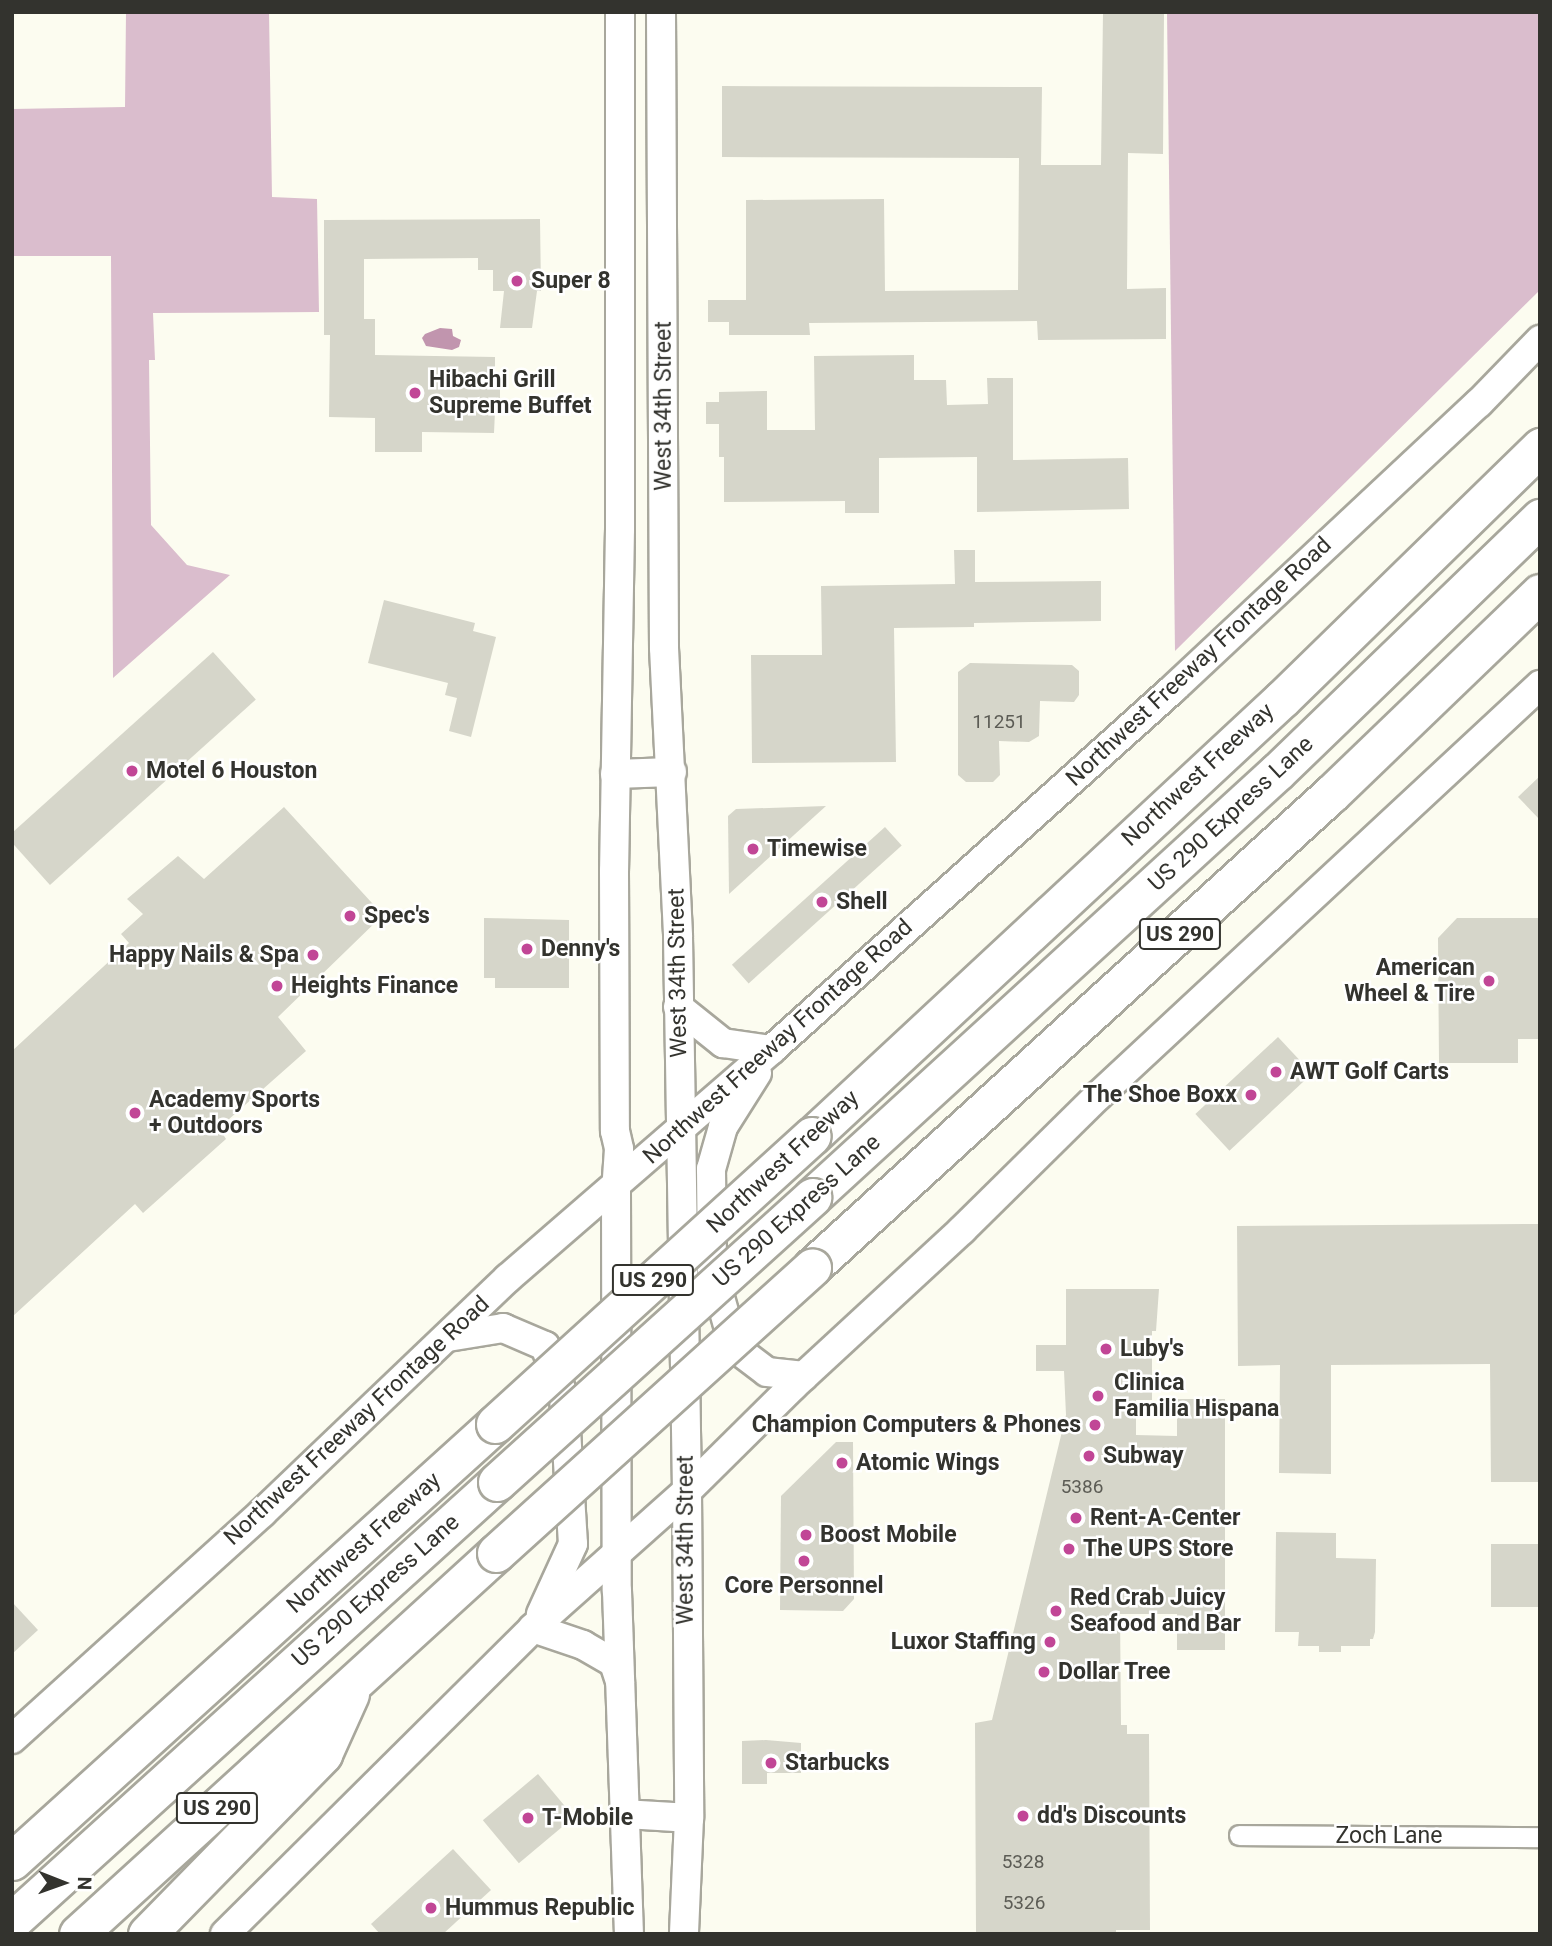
<!DOCTYPE html>
<style>
body{margin:0}
#map{position:relative;width:1552px;height:1946px;overflow:hidden;background:#fcfcf0;font-family:Roboto,sans-serif}
div>[style]{position:absolute}
[style*='--x']{left:calc(var(--x)*1px);top:calc(var(--y)*1px);width:calc(var(--w)*1px);rotate:calc(var(--a)*1deg)}
.green>*{inset:0;background:#dabdcd}
.water>*{inset:0;background:#c195ae}
.building>*{inset:0;background:#d6d6ca;transform-origin:0 0}
.roads{filter:drop-shadow(2px 0 #a8a79c) drop-shadow(-2px 0 #a8a79c) drop-shadow(0 2px #a8a79c) drop-shadow(0 -2px #a8a79c)}
.street>*{height:19px;margin:-9.5px;padding:0 9.5px;transform-origin:9.5px;border-radius:9.5px;background:#fff}
.secondary>*{height:28px;margin:-14px;padding:0 14px;transform-origin:14px;border-radius:14px;background:#fff}
.highway>*{height:37px;margin:-18.5px;padding:0 18.5px;transform-origin:18.5px;border-radius:18.5px;background:#fff}
.bridges{filter:drop-shadow(2px 0 #a8a79c) drop-shadow(-2px 0 #a8a79c) drop-shadow(0 2px #a8a79c) drop-shadow(0 -2px #a8a79c)}
.highway-bridge>*{height:37px;margin:-18.5px;padding:0 18.5px;transform-origin:18.5px;border-radius:18.5px;background:#fff}
.dots>*{width:19px;height:19px;translate:-50% -50%;box-sizing:border-box;border:4px solid #fff;border-radius:50%}
span{translate:-50% -50%;white-space:nowrap;text-align:center;line-height:1.15;-webkit-text-stroke:5px #fff;paint-order:stroke}
.number-label{font-size:19px;color:#5c5c55}
.number-label span{-webkit-text-stroke-width:0}
.shield-label span{padding:2px 5px;background:#fff;border:2px solid;border-radius:5px;-webkit-text-stroke-width:0}
.shield-label{font-size:21px;color:#33332e;font-weight:700}
.poi-label{font-size:23px;color:#33332e;font-weight:700}
.left{translate:0 -50%;text-align:left}
.right{translate:-100% -50%;text-align:right}
.street-label{font-size:23px;color:#33332e}
.frame{position:absolute;inset:0;border:14px solid #33332e;pointer-events:none}
.north{position:absolute;left:28px;top:1848px;width:70px;height:70px;-webkit-text-stroke:5px #fff;paint-order:stroke;rotate:91deg;font-size:19px;font-weight:700;line-height:28px;text-align:center;color:#33332e}
.north::after{content:'';display:block;margin:auto;width:24px;height:32px;background:#33332e;clip-path:polygon(50% 0,100% 100%,50% 72%,0 100%)}
</style>
<div id="map">
<div class="green">
<div style="clip-path:polygon(126px 12px,269px 12px,272px 197px,317px 199px,319px 312px,153px 313px,155px 360px,149px 360px,151px 525px,187px 565px,230px 575px,113px 678px,111px 256px,12px 256px,12px 109px,125px 107px)"></div>
<div style="clip-path:polygon(1167px 12px,1540px 12px,1540px 290px,1175px 651px)"></div>
</div>
<div class="water">
<div style="clip-path:polygon(440px 328px,452px 329px,453px 336px,461px 340px,459px 347px,452px 350px,426px 346px,422px 338px,425px 334px)"></div>
</div>
<div class="building">
<div style="clip-path:polygon(1103px 12px,1164px 12px,1163px 154px,1128px 153px,1127px 289px,1166px 288px,1166px 339px,1038px 340px,1037px 321px,809px 323px,810px 335px,729px 335px,729px 322px,708px 322px,708px 300px,746px 300px,746px 200px,884px 199px,885px 291px,1018px 290px,1019px 158px,722px 157px,722px 86px,1042px 87px,1041px 165px,1101px 165px)"></div>
<div style="clip-path:polygon(540px 219px,541px 291px,537px 291px,532px 328px,500px 328px,504px 291px,493px 291px,493px 270px,478px 270px,478px 258px,364px 259px,364px 319px,375px 319px,375px 355px,495px 357px,495px 374px,500px 375px,500px 411px,495px 411px,494px 433px,422px 432px,422px 452px,375px 452px,375px 418px,329px 417px,330px 335px,324px 335px,324px 220px)"></div>
<div style="clip-path:polygon(914px 355px,914px 380px,946px 380px,947px 405px,988px 404px,987px 378px,1013px 378px,1013px 460px,1128px 458px,1129px 509px,977px 512px,977px 457px,879px 458px,879px 513px,845px 513px,845px 501px,724px 502px,724px 457px,719px 457px,719px 424px,706px 424px,706px 402px,719px 402px,719px 392px,767px 391px,767px 430px,815px 430px,814px 356px)"></div>
<div style="clip-path:polygon(954px 550px,975px 550px,975px 582px,1101px 581px,1101px 621px,974px 623px,974px 627px,894px 628px,896px 762px,752px 763px,751px 655px,822px 655px,821px 586px,955px 584px)"></div>
<div style="clip-path:polygon(384px 600px,475px 623px,473px 631px,496px 637px,471px 737px,449px 731px,457px 698px,445px 695px,448px 683px,368px 663px)"></div>
<div style="left:213px;top:652px;width:64px;height:277px;rotate:48deg"></div>
<div style="clip-path:polygon(970px 663px,1072px 665px,1079px 671px,1079px 695px,1074px 702px,1040px 701px,1039px 736px,1029px 742px,999px 741px,1000px 775px,993px 782px,966px 782px,958px 775px,958px 672px)"></div>
<div style="clip-path:polygon(1540px 776px,1540px 820px,1518px 797px)"></div>
<div style="clip-path:polygon(826px 806px,729px 894px,728px 816px,736px 809px)"></div>
<div style="clip-path:polygon(284px 807px,383px 915px,278px 1017px,306px 1051px,219px 1128px,226px 1139px,143px 1213px,135px 1204px,12px 1317px,12px 1051px,129px 943px,121px 934px,143px 914px,127px 899px,178px 856px,204px 879px)"></div>
<div style="left:885px;top:827px;width:25px;height:206px;rotate:48deg"></div>
<div style="clip-path:polygon(484px 918px,569px 920px,569px 988px,495px 988px,495px 978px,484px 978px)"></div>
<div style="clip-path:polygon(1457px 918px,1540px 918px,1540px 1039px,1518px 1039px,1518px 1063px,1439px 1063px,1438px 938px)"></div>
<div style="left:1278px;top:1037px;width:50px;height:113px;rotate:47deg"></div>
<div style="clip-path:polygon(1540px 1224px,1540px 1482px,1491px 1482px,1490px 1364px,1331px 1365px,1331px 1474px,1279px 1473px,1280px 1365px,1238px 1366px,1237px 1226px)"></div>
<div style="clip-path:polygon(1066px 1289px,1159px 1289px,1156px 1331px,1152px 1331px,1152px 1400px,1136px 1400px,1136px 1435px,1177px 1436px,1177px 1399px,1225px 1399px,1225px 1650px,1177px 1650px,1177px 1614px,1120px 1614px,1121px 1725px,1127px 1725px,1127px 1734px,1149px 1734px,1150px 1930px,1116px 1930px,1116px 1934px,976px 1934px,975px 1723px,992px 1720px,1066px 1415px,1064px 1371px,1036px 1371px,1036px 1345px,1066px 1345px)"></div>
<div style="clip-path:polygon(836px 1442px,853px 1442px,854px 1599px,843px 1611px,780px 1610px,781px 1496px)"></div>
<div style="clip-path:polygon(1276px 1532px,1336px 1533px,1336px 1558px,1376px 1559px,1375px 1632px,1373px 1639px,1370px 1639px,1370px 1646px,1341px 1646px,1341px 1652px,1319px 1652px,1319px 1646px,1298px 1646px,1299px 1632px,1275px 1632px)"></div>
<div style="left:1540px;top:1544px;width:63px;height:49px;rotate:90deg"></div>
<div style="clip-path:polygon(12px 1602px,38px 1630px,12px 1654px)"></div>
<div style="clip-path:polygon(766px 1740px,801px 1743px,801px 1773px,767px 1773px,767px 1784px,742px 1784px,742px 1741px)"></div>
<div style="left:538px;top:1774px;width:56px;height:72px;rotate:50deg"></div>
<div style="clip-path:polygon(453px 1849px,491px 1890px,443px 1934px,380px 1934px,371px 1924px)"></div>
</div>
<div class="roads">
<div class="street">
<div style="--x:1239;--y:1835;--w:301;--a:0.4"></div>
</div>
<div class="secondary">
<div style="--x:620;--y:12;--w:517;--a:90"></div>
<div style="--x:620;--y:529;--w:342;--a:91"></div>
<div style="--x:614;--y:871;--w:260;--a:89.8"></div>
<div style="--x:615;--y:1131;--w:18;--a:77"></div>
<div style="--x:619;--y:1149;--w:39;--a:94"></div>
<div style="--x:616;--y:1188;--w:403;--a:89.9"></div>
<div style="--x:617;--y:1591;--w:343;--a:88"></div>
<div style="--x:661;--y:12;--w:636;--a:89.73"></div>
<div style="--x:664;--y:648;--w:289;--a:87.2"></div>
<div style="--x:678;--y:937;--w:554;--a:89.07"></div>
<div style="--x:687;--y:1491;--w:327;--a:89.6"></div>
<div style="--x:689;--y:1818;--w:116;--a:92.5"></div>
<div style="--x:615;--y:774;--w:57;--a:-2"></div>
<div style="--x:678;--y:1007;--w:58;--a:38.7"></div>
<div style="--x:723;--y:1043;--w:49;--a:8.3"></div>
<div style="--x:757;--y:1073;--w:64;--a:122.2"></div>
<div style="--x:723;--y:1127;--w:44;--a:105.9"></div>
<div style="--x:711;--y:1169;--w:100;--a:89.4"></div>
<div style="--x:712;--y:1269;--w:81;--a:74.2"></div>
<div style="--x:734;--y:1347;--w:41;--a:37.1"></div>
<div style="--x:767;--y:1372;--w:37;--a:6"></div>
<div style="--x:448;--y:1337;--w:56;--a:-9.3"></div>
<div style="--x:503;--y:1328;--w:46;--a:23.2"></div>
<div style="--x:545;--y:1346;--w:54;--a:69.6"></div>
<div style="--x:564;--y:1397;--w:147;--a:86.5"></div>
<div style="--x:573;--y:1544;--w:77;--a:114.6"></div>
<div style="--x:533;--y:1628;--w:53;--a:18.8"></div>
<div style="--x:583;--y:1645;--w:36;--a:30"></div>
<div style="--x:614;--y:1663;--w:20;--a:72"></div>
<div style="--x:12;--y:1739;--w:337;--a:-42.1"></div>
<div style="--x:262;--y:1513;--w:340;--a:-43.7"></div>
<div style="--x:508;--y:1278;--w:348;--a:-40.9"></div>
<div style="--x:771;--y:1050;--w:542;--a:-41.93"></div>
<div style="--x:1174;--y:688;--w:417;--a:-43.1"></div>
<div style="--x:1479;--y:403;--w:88;--a:-45.9"></div>
<div style="--x:624;--y:1814;--w:65;--a:3.5"></div>
<div style="--x:225;--y:1934;--w:434;--a:-44.8"></div>
<div style="--x:533;--y:1628;--w:206;--a:-41.7"></div>
<div style="--x:687;--y:1491;--w:149;--a:-44.7"></div>
<div style="--x:793;--y:1386;--w:230;--a:-42.7"></div>
<div style="--x:962;--y:1230;--w:191;--a:-44.6"></div>
<div style="--x:1098;--y:1096;--w:604;--a:-42.92"></div>
</div>
<div class="highway">
<div style="--x:812;--y:1136;--w:642;--a:-42.92"></div>
<div style="--x:1282;--y:699;--w:361;--a:-44.3"></div>
<div style="--x:812;--y:1197;--w:630;--a:-42.43"></div>
<div style="--x:1277;--y:772;--w:366;--a:-44"></div>
<div style="--x:812;--y:1267;--w:702;--a:-42.35"></div>
<div style="--x:1331;--y:794;--w:290;--a:-43.9"></div>
<div style="--x:12;--y:1861;--w:651;--a:-42.14"></div>
<div style="--x:12;--y:1921;--w:654;--a:-42.15"></div>
<div style="--x:78;--y:1934;--w:566;--a:-42.35"></div>
<div style="--x:147;--y:1934;--w:252;--a:-45.6"></div>
<div style="--x:323;--y:1754;--w:66;--a:-65.8"></div>
</div>
</div>
<div class="bridges">
<div class="highway-bridge">
<div style="--x:495;--y:1424;--w:428;--a:-42.3"></div>
<div style="--x:497;--y:1482;--w:425;--a:-42.1"></div>
<div style="--x:496;--y:1553;--w:426;--a:-42.1"></div>
</div>
</div>
<div class="dots">
<div style="left:517px;top:281px;background:#c14696"></div>
<div style="left:415px;top:393px;background:#c14696"></div>
<div style="left:132px;top:771px;background:#c14696"></div>
<div style="left:753px;top:849px;background:#c14696"></div>
<div style="left:822px;top:902px;background:#c14696"></div>
<div style="left:350px;top:916px;background:#c14696"></div>
<div style="left:527px;top:949px;background:#c14696"></div>
<div style="left:313px;top:955px;background:#c14696"></div>
<div style="left:1489px;top:981px;background:#c14696"></div>
<div style="left:277px;top:986px;background:#c14696"></div>
<div style="left:1276px;top:1072px;background:#c14696"></div>
<div style="left:1251px;top:1095px;background:#c14696"></div>
<div style="left:135px;top:1113px;background:#c14696"></div>
<div style="left:1106px;top:1349px;background:#c14696"></div>
<div style="left:1098px;top:1396px;background:#c14696"></div>
<div style="left:1095px;top:1425px;background:#c14696"></div>
<div style="left:1089px;top:1456px;background:#c14696"></div>
<div style="left:842px;top:1463px;background:#c14696"></div>
<div style="left:1076px;top:1518px;background:#c14696"></div>
<div style="left:806px;top:1535px;background:#c14696"></div>
<div style="left:1069px;top:1549px;background:#c14696"></div>
<div style="left:804px;top:1561px;background:#c14696"></div>
<div style="left:1056px;top:1611px;background:#c14696"></div>
<div style="left:1050px;top:1642px;background:#c14696"></div>
<div style="left:1044px;top:1672px;background:#c14696"></div>
<div style="left:771px;top:1763px;background:#c14696"></div>
<div style="left:1023px;top:1816px;background:#c14696"></div>
<div style="left:528px;top:1818px;background:#c14696"></div>
<div style="left:431px;top:1908px;background:#c14696"></div>
</div>
<div class="number-label">
<span style="left:999px;top:722px">11251</span>
<span style="left:1082px;top:1487px">5386</span>
<span style="left:1023px;top:1862px">5328</span>
<span style="left:1024px;top:1903px">5326</span>
</div>
<div class="shield-label">
<span style="left:1180px;top:934px">US 290</span>
<span style="left:653px;top:1280px">US 290</span>
<span style="left:217px;top:1808px">US 290</span>
</div>
<div class="poi-label">
<span class="left" style="left:531px;top:281px">Super 8</span>
<span class="left" style="left:429px;top:393px">Hibachi Grill<br>Supreme Buffet</span>
<span class="left" style="left:146px;top:771px">Motel 6 Houston</span>
<span class="left" style="left:767px;top:849px">Timewise</span>
<span class="left" style="left:836px;top:902px">Shell</span>
<span class="left" style="left:364px;top:916px">Spec's</span>
<span class="left" style="left:541px;top:949px">Denny's</span>
<span class="right" style="left:299px;top:955px">Happy Nails &amp; Spa</span>
<span class="right" style="left:1475px;top:981px">American<br>Wheel &amp; Tire</span>
<span class="left" style="left:291px;top:986px">Heights Finance</span>
<span class="left" style="left:1290px;top:1072px">AWT Golf Carts</span>
<span class="right" style="left:1237px;top:1095px">The Shoe Boxx</span>
<span class="left" style="left:149px;top:1113px">Academy Sports<br>+ Outdoors</span>
<span class="left" style="left:1120px;top:1349px">Luby's</span>
<span class="left" style="left:1114px;top:1396px">Clinica<br>Familia Hispana</span>
<span class="right" style="left:1081px;top:1425px">Champion Computers &amp; Phones</span>
<span class="left" style="left:1103px;top:1456px">Subway</span>
<span class="left" style="left:856px;top:1463px">Atomic Wings</span>
<span class="left" style="left:1090px;top:1518px">Rent-A-Center</span>
<span class="left" style="left:820px;top:1535px">Boost Mobile</span>
<span class="left" style="left:1083px;top:1549px">The UPS Store</span>
<span style="left:804px;top:1586px">Core Personnel</span>
<span class="left" style="left:1070px;top:1611px">Red Crab Juicy<br>Seafood and Bar</span>
<span class="right" style="left:1036px;top:1642px">Luxor Staffing</span>
<span class="left" style="left:1058px;top:1672px">Dollar Tree</span>
<span class="left" style="left:785px;top:1763px">Starbucks</span>
<span class="left" style="left:1037px;top:1816px">dd's Discounts</span>
<span class="left" style="left:542px;top:1818px">T-Mobile</span>
<span class="left" style="left:445px;top:1908px">Hummus Republic</span>
</div>
<div class="street-label">
<span style="left:664px;top:406px;rotate:-90deg">West 34th Street</span>
<span style="left:1199px;top:662px;rotate:-43deg">Northwest Freeway Frontage Road</span>
<span style="left:1198px;top:775px;rotate:-43deg">Northwest Freeway</span>
<span style="left:1231px;top:814px;rotate:-43deg">US 290 Express Lane</span>
<span style="left:678px;top:973px;rotate:-91deg">West 34th Street</span>
<span style="left:778px;top:1042px;rotate:-42deg">Northwest Freeway Frontage Road</span>
<span style="left:783px;top:1162px;rotate:-43deg">Northwest Freeway</span>
<span style="left:797px;top:1211px;rotate:-42deg">US 290 Express Lane</span>
<span style="left:357px;top:1421px;rotate:-43deg">Northwest Freeway Frontage Road</span>
<span style="left:686px;top:1540px;rotate:-90deg">West 34th Street</span>
<span style="left:364px;top:1543px;rotate:-42deg">Northwest Freeway</span>
<span style="left:376px;top:1591px;rotate:-42deg">US 290 Express Lane</span>
<span style="left:1389px;top:1836px">Zoch Lane</span>
</div>
<div class="frame"></div>
<div class="north">N</div>
</div>
